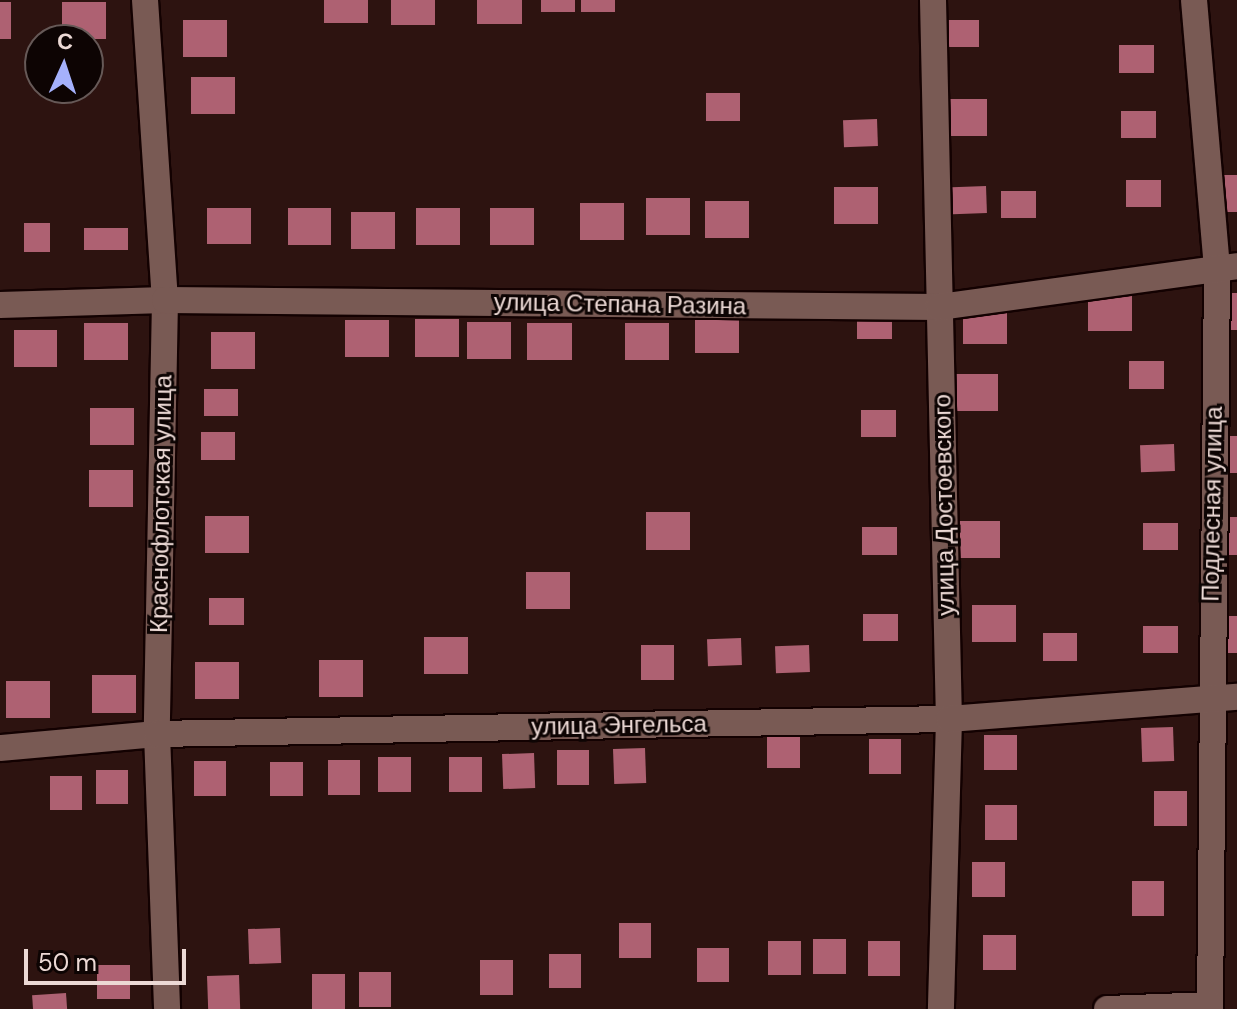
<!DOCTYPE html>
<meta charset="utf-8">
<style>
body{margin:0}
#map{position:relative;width:1237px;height:1009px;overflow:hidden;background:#2d1310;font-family:"DM Sans",sans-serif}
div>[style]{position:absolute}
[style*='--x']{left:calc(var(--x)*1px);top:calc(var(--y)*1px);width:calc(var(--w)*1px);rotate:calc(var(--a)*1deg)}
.building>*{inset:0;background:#ae6172;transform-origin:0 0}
.roads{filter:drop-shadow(2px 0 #130101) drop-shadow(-2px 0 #130101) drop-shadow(0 2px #130101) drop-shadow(0 -2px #130101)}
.minor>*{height:26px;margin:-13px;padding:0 13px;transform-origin:13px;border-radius:13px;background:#795a54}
span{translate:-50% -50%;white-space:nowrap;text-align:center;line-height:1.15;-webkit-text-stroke:6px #0d0403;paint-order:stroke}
.street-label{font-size:24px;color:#ecd9d5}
.north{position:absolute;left:24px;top:24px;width:80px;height:80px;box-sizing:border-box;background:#0d0403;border:2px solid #665957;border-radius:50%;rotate:3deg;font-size:22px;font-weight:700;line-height:32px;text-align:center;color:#ecd9d5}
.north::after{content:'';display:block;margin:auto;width:28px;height:36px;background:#a5b1fc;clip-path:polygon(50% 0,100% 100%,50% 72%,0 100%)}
.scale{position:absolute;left:24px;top:949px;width:162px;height:36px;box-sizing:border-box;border:4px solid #ecd9d5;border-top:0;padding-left:10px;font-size:24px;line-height:28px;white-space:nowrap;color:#ecd9d5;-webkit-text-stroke:6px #0d0403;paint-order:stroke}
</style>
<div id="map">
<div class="building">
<div style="left:324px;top:0;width:44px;height:23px"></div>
<div style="left:391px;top:0;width:44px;height:25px"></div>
<div style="left:477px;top:0;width:45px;height:24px"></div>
<div style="left:541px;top:0;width:34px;height:12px"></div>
<div style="left:581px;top:0;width:34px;height:12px"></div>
<div style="left:0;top:2px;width:11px;height:37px"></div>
<div style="left:62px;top:2px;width:44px;height:37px"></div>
<div style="left:183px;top:20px;width:44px;height:37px"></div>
<div style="left:945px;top:20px;width:34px;height:27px"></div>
<div style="left:1119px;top:45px;width:35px;height:28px"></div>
<div style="left:235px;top:77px;width:37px;height:44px;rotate:90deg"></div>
<div style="left:706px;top:93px;width:34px;height:28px"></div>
<div style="left:943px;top:99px;width:44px;height:37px"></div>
<div style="left:1121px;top:111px;width:35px;height:27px"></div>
<div style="left:877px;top:119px;width:27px;height:34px;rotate:88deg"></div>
<div style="left:1217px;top:175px;width:20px;height:37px"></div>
<div style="left:1126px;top:180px;width:35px;height:27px"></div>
<div style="left:986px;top:186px;width:27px;height:34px;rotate:88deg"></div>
<div style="left:878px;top:187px;width:37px;height:44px;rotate:90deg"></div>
<div style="left:1036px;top:191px;width:27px;height:35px;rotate:90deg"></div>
<div style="left:646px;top:198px;width:44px;height:37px"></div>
<div style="left:705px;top:201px;width:44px;height:37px"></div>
<div style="left:580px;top:203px;width:44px;height:37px"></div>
<div style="left:207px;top:208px;width:44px;height:36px"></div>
<div style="left:288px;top:208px;width:43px;height:37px"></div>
<div style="left:416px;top:208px;width:44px;height:37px"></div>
<div style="left:490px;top:208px;width:44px;height:37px"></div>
<div style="left:351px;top:212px;width:44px;height:37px"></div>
<div style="left:24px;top:223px;width:26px;height:29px"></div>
<div style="left:128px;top:228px;width:22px;height:44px;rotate:90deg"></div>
<div style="left:1229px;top:293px;width:8px;height:37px"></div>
<div style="left:1088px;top:294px;width:44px;height:37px"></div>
<div style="left:963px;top:307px;width:44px;height:37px"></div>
<div style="left:892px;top:312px;width:27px;height:35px;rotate:90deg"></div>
<div style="left:695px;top:316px;width:44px;height:37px"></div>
<div style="left:459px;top:319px;width:38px;height:44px;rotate:90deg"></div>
<div style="left:345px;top:320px;width:44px;height:37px"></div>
<div style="left:467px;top:322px;width:44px;height:37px"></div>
<div style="left:84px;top:323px;width:44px;height:37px"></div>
<div style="left:527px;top:323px;width:45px;height:37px"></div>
<div style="left:625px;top:323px;width:44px;height:37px"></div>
<div style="left:14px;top:330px;width:43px;height:37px"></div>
<div style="left:255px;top:332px;width:37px;height:44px;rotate:90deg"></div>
<div style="left:1129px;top:361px;width:35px;height:28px"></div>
<div style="left:954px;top:374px;width:44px;height:37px"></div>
<div style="left:204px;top:389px;width:34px;height:27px"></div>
<div style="left:90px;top:408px;width:44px;height:37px"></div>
<div style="left:861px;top:410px;width:35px;height:27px"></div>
<div style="left:201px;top:432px;width:34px;height:28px"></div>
<div style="left:1225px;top:436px;width:12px;height:37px"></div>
<div style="left:1174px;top:444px;width:27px;height:34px;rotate:88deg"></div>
<div style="left:89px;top:470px;width:44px;height:37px"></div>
<div style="left:690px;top:512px;width:38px;height:44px;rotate:90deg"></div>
<div style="left:205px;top:516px;width:44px;height:37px"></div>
<div style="left:1229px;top:517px;width:8px;height:38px"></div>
<div style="left:956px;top:521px;width:44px;height:37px"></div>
<div style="left:1178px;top:523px;width:27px;height:35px;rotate:90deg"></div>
<div style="left:862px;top:527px;width:35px;height:28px"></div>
<div style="left:526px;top:572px;width:44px;height:37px"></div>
<div style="left:244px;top:598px;width:27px;height:35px;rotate:90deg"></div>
<div style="left:972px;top:605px;width:44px;height:37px"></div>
<div style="left:898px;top:614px;width:27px;height:35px;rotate:90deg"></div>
<div style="left:1228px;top:616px;width:9px;height:37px"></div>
<div style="left:1178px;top:626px;width:27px;height:35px;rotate:90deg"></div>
<div style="left:1077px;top:633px;width:28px;height:34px;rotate:90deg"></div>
<div style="left:424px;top:637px;width:44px;height:37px"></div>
<div style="left:741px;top:638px;width:27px;height:34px;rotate:88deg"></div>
<div style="left:641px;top:645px;width:33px;height:35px"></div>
<div style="left:809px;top:645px;width:27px;height:34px;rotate:88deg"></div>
<div style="left:319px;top:660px;width:44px;height:37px"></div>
<div style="left:195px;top:662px;width:44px;height:37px"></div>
<div style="left:92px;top:675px;width:44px;height:38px"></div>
<div style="left:50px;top:681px;width:37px;height:44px;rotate:90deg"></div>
<div style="left:1173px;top:727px;width:34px;height:32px;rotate:88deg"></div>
<div style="left:767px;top:734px;width:33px;height:34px"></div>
<div style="left:1017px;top:735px;width:35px;height:33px;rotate:90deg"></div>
<div style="left:869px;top:739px;width:32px;height:35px"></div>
<div style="left:645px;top:748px;width:35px;height:32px;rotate:88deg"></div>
<div style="left:557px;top:750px;width:32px;height:35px"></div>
<div style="left:534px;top:753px;width:35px;height:32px;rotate:88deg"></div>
<div style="left:378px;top:757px;width:33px;height:35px"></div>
<div style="left:449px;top:757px;width:33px;height:35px"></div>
<div style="left:360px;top:760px;width:35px;height:32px;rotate:90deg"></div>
<div style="left:194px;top:761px;width:32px;height:35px"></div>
<div style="left:270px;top:762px;width:33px;height:34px"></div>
<div style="left:96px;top:770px;width:32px;height:34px"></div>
<div style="left:50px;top:776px;width:32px;height:34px"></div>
<div style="left:1154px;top:791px;width:33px;height:35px"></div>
<div style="left:985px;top:805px;width:32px;height:35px"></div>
<div style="left:1005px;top:862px;width:35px;height:33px;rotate:90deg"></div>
<div style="left:1132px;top:881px;width:32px;height:35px"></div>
<div style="left:651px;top:923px;width:35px;height:32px;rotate:90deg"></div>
<div style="left:280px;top:928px;width:35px;height:32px;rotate:88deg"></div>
<div style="left:1016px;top:935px;width:35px;height:33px;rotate:90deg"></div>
<div style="left:846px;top:939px;width:35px;height:33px;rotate:90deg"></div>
<div style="left:768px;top:941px;width:33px;height:34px"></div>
<div style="left:868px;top:941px;width:32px;height:35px"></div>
<div style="left:697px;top:948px;width:32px;height:34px"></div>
<div style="left:549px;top:954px;width:32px;height:34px"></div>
<div style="left:513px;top:960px;width:35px;height:33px;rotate:90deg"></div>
<div style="left:97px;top:965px;width:33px;height:34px"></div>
<div style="left:359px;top:972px;width:32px;height:35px"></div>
<div style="left:312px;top:974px;width:33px;height:35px"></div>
<div style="left:239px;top:975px;width:34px;height:32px;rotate:88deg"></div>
<div style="left:66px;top:993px;width:16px;height:34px;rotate:86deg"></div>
</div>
<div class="roads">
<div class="minor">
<div style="--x:145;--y:0;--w:301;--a:86.2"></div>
<div style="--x:165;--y:300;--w:434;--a:91.1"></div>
<div style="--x:157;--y:734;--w:275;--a:87.9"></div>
<div style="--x:933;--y:0;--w:719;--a:88.73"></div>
<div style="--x:949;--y:719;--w:290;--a:91.6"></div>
<div style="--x:1194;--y:0;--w:269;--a:85.1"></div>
<div style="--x:1217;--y:268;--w:741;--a:90.54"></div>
<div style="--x:0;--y:305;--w:165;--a:-1.7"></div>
<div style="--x:165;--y:300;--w:774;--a:0.52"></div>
<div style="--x:939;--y:307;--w:301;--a:-7.8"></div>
<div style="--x:0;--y:748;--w:158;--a:-5.1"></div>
<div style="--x:157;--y:734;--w:792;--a:-1.09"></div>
<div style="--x:949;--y:719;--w:289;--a:-4.4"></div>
<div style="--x:1107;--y:1009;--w:103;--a:-2.2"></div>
</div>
</div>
<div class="street-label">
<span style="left:620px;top:304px;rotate:1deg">улица Степана Разина</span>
<span style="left:161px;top:504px;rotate:-89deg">Краснофлотская улица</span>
<span style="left:1212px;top:504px;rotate:-89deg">Подлесная улица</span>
<span style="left:944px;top:505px;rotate:-91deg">улица Достоевского</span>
<span style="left:619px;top:725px;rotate:-1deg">улица Энгельса</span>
</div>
<div class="north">С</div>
<div class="scale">50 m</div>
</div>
